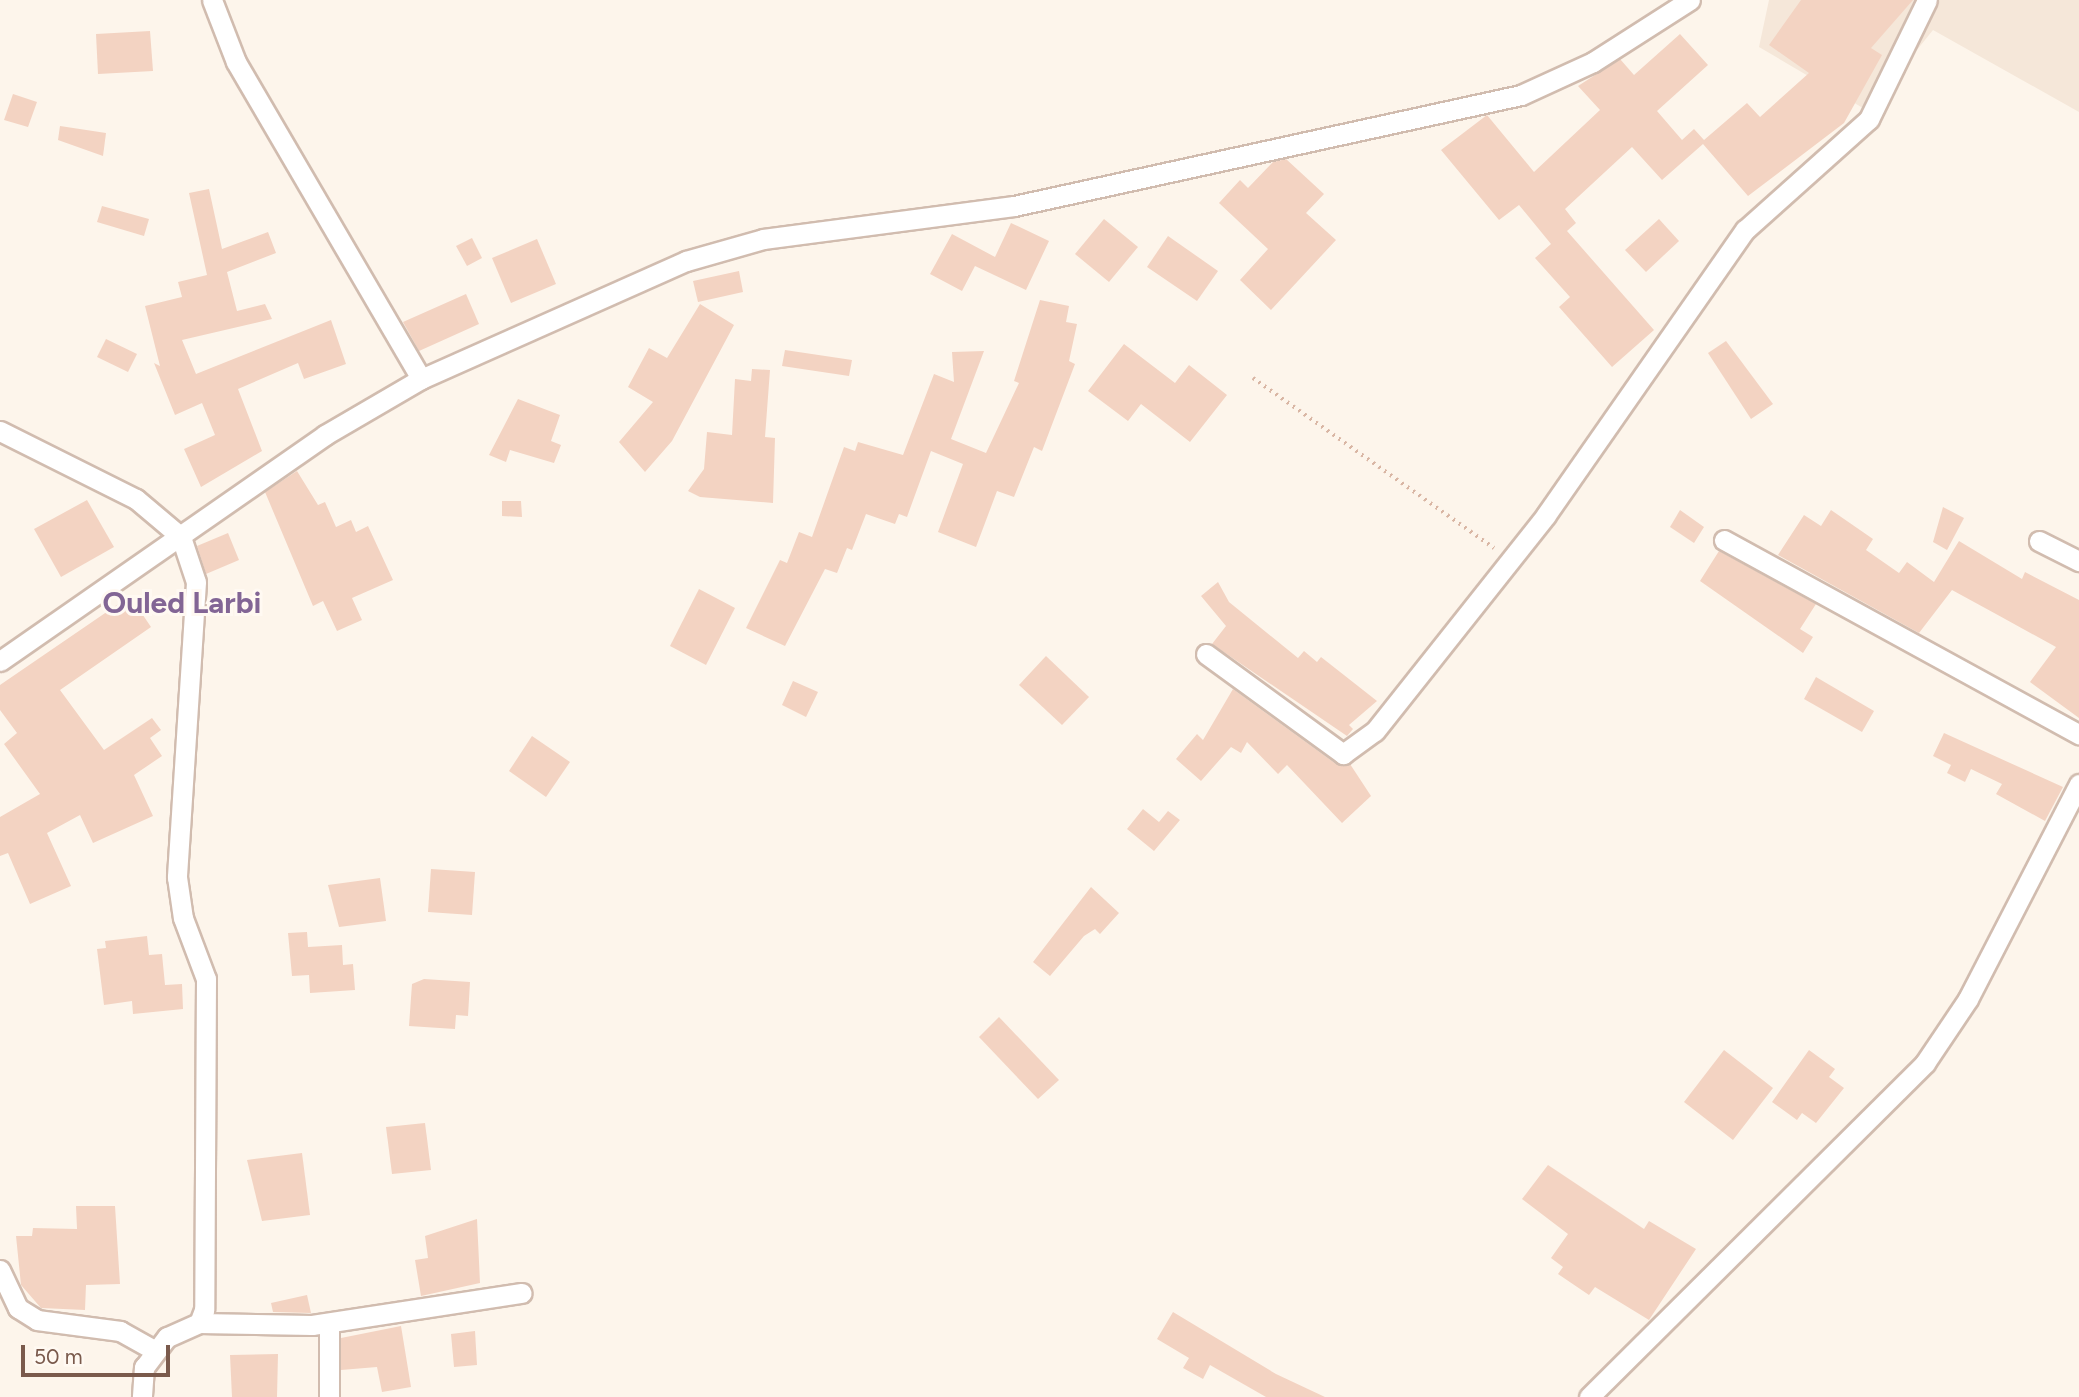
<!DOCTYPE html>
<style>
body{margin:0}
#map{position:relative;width:2079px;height:1397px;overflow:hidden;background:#fdf5eb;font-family:Figtree,sans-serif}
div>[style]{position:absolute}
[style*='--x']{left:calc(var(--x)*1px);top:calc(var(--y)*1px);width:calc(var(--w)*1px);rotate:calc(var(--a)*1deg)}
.residential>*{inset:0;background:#f5e7d9}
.building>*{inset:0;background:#f3d3c2}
.path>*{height:3.5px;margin-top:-1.75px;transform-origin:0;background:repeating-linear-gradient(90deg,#d9b6a4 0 2px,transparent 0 7px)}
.roads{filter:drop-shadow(2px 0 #d1bcaf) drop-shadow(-2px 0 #d1bcaf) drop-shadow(0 2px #d1bcaf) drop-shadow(0 -2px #d1bcaf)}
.minor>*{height:19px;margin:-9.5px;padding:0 9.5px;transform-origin:9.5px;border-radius:9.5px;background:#fff}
span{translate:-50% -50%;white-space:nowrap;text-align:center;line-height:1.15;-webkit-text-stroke:6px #fff9f2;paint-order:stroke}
.quarter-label{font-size:30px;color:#826595;font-weight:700}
.scale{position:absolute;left:21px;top:1345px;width:149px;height:32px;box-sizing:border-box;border:4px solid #7a5a4c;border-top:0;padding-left:9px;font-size:21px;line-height:24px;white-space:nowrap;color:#7a5a4c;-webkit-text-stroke:5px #fff9f2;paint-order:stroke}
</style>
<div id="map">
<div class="residential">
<i style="clip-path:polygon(1769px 0,2079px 0,2079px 112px,1933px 30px,1868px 111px,1759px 47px)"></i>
</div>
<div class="building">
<i style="clip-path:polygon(1801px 0,1913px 0,1871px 48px,1882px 55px,1844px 123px,1748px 196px,1703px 144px,1662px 180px,1632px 147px,1565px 209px,1576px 223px,1567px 231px,1654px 330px,1612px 367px,1559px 307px,1570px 297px,1535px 258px,1551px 244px,1519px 205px,1499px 220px,1441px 150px,1487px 115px,1534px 172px,1600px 110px,1578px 86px,1620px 59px,1634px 75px,1680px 34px,1708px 65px,1657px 111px,1682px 140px,1694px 129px,1704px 140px,1747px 103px,1760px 117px,1809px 73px,1769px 45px)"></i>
<i style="clip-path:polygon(150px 31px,153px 71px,98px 74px,96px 34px)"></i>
<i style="clip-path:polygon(13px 94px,37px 102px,28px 127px,4px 120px)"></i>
<i style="clip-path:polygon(60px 126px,106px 133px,103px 156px,58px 140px)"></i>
<i style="clip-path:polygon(1286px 159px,1324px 194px,1306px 213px,1336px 240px,1271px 310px,1240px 280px,1268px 249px,1219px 203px,1240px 180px,1248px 188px,1273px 162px)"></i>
<i style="clip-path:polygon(209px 189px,222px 249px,268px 232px,276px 253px,227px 272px,237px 311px,265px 304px,272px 319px,182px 340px,196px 374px,331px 320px,346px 364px,304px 379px,298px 363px,238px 389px,262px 451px,201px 487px,184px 449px,215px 435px,202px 403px,175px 415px,154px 363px,160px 366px,145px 306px,182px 297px,178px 282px,207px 275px,189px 193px)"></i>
<i style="clip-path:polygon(102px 206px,149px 219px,144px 236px,97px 222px)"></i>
<i style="clip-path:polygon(1104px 219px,1138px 247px,1109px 282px,1075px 254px)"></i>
<i style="clip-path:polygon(1659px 219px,1679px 241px,1646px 272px,1625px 250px)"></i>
<i style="clip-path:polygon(1011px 223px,1049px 241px,1026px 290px,975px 266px,962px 291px,930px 274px,952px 234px,995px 257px)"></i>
<i style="clip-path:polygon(1168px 236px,1218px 271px,1197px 301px,1147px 267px)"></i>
<i style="clip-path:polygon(472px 238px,482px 258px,467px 266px,456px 246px)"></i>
<i style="clip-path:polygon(537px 239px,556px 284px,511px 303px,492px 258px)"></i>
<i style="clip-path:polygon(739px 271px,743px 292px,698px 302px,693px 281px)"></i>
<i style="clip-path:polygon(466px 294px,479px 324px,419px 351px,403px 322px)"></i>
<i style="clip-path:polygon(1040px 300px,1069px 306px,1066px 322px,1077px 324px,1069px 361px,1075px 364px,1042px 451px,1034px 447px,1014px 497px,997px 491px,976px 547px,938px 532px,963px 464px,931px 451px,907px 517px,899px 514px,895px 524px,866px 514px,852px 550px,847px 548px,837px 573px,825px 569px,785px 646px,746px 628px,780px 560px,787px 563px,799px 532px,812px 537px,844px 447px,855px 451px,858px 442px,903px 455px,934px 374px,954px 382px,952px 352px,984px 351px,951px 439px,986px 453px,1019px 383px,1014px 381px)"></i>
<i style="clip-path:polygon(700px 304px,734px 325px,672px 441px,645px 472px,619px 442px,653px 402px,628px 387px,649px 348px,667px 358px)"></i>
<i style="clip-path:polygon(106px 339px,137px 354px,128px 372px,97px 357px)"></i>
<i style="clip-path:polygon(1726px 341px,1773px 404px,1751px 419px,1708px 353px)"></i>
<i style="clip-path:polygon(1124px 344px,1175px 383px,1189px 365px,1227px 395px,1190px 442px,1141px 404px,1128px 421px,1088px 391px)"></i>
<i style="clip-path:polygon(785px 350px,852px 360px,849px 376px,782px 366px)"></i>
<i style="clip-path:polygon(752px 369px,770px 370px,765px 437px,775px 438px,773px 503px,700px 497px,688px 491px,704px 469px,707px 432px,732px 435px,735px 379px,751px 381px)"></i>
<i style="clip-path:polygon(518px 399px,560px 415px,551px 441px,561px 445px,554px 463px,510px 450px,506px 462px,489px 455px)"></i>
<i style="clip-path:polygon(297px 471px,318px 505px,325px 502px,336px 527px,351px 520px,356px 532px,368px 526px,393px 580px,352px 598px,362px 620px,337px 631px,323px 601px,313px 606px,265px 492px)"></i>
<i style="clip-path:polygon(87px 500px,114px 547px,61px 577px,34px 529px)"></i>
<i style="clip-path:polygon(502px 501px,521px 501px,522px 517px,502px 516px)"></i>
<i style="clip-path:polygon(1943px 507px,1964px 518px,1947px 550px,1933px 542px)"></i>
<i style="clip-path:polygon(1680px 510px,1704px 527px,1694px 543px,1670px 527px)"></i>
<i style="clip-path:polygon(1831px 510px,1873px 539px,1866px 550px,1899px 573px,1907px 562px,1934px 582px,1959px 541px,2022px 579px,2025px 572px,2079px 600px,2079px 718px,2030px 682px,2056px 647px,1996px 614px,1952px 590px,1919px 633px,1778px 555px,1804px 515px,1821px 526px)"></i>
<i style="clip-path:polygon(228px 533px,239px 560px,206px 574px,197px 546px)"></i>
<i style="clip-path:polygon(1719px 551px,1816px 604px,1800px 629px,1813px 637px,1803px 653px,1700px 581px)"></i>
<i style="clip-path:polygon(1218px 582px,1229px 602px,1298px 658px,1304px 651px,1317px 662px,1321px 657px,1377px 701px,1349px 725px,1353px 729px,1347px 736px,1212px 644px,1226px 626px,1201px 596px)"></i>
<i style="clip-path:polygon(699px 589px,735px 608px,706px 665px,670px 646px)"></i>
<i style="clip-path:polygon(130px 596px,151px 627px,60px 690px,104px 750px,152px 718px,161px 730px,150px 738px,162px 756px,134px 775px,153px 816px,93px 843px,80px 815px,47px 833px,71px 886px,30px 904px,8px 853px,0 856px,0 817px,40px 794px,4px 744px,17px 733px,0 710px,0 685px)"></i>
<i style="clip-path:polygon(1046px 656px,1089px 697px,1062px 725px,1019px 685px)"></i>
<i style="clip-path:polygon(1816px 677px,1874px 711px,1862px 732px,1804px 699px)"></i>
<i style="clip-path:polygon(793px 681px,818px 692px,806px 717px,782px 705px)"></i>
<i style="clip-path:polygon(1233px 689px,1336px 764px,1350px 764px,1371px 796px,1342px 823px,1287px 765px,1278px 774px,1247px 742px,1241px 753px,1231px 747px,1201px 781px,1176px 759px,1197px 734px,1203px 740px)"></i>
<i style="clip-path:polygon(1944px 733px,2063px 787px,2045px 821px,1996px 794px,2002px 784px,1971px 769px,1965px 782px,1947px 773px,1951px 765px,1933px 756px)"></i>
<i style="clip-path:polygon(532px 736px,570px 762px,546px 797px,509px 771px)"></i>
<i style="clip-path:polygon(1143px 809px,1159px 822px,1168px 811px,1180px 820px,1154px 851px,1127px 829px)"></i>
<i style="clip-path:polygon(431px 869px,475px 872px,472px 915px,428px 912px)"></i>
<i style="clip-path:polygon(380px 878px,386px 921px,339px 927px,328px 885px)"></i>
<i style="clip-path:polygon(1091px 887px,1119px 913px,1100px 934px,1095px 929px,1084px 936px,1050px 976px,1033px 962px)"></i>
<i style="clip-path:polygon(307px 932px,308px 947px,342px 945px,343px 965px,353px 964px,355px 990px,310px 993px,309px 975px,292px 976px,288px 933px)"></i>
<i style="clip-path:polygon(147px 936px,149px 955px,162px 954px,165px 985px,182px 984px,183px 1009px,133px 1014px,132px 1001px,104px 1005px,97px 949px,106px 948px,105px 941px)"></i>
<i style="clip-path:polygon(424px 979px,470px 982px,468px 1016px,456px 1015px,455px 1029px,409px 1026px,412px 984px)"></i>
<i style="clip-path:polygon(999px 1017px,1059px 1080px,1038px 1099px,979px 1037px)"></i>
<i style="clip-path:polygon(1724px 1050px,1773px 1088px,1733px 1140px,1684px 1102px)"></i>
<i style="clip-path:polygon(1809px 1050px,1835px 1069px,1829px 1077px,1844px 1088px,1816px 1123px,1802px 1113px,1797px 1120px,1772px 1102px)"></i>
<i style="clip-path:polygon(425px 1123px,431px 1170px,392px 1174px,386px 1127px)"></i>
<i style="clip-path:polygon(302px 1153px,310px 1215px,262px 1221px,247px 1160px)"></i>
<i style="clip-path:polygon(1548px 1165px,1644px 1229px,1649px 1221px,1696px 1249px,1649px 1320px,1595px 1287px,1589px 1295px,1558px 1274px,1563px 1267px,1551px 1258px,1568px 1234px,1522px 1199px)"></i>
<i style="clip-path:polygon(76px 1206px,115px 1206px,120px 1284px,86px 1285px,85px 1310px,41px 1308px,21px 1285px,16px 1236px,32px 1236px,33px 1228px,77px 1229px)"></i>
<i style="clip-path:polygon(477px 1219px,480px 1283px,421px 1296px,415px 1260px,428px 1258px,425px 1236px)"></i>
<i style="clip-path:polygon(307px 1295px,311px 1313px,273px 1312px,271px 1303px)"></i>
<i style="clip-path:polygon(1173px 1312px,1276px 1374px,1325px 1397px,1266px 1397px,1210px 1365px,1203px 1379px,1183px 1368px,1189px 1358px,1157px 1339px)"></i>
<i style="clip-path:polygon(401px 1326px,411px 1387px,382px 1392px,377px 1367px,341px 1370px,341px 1338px)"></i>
<i style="clip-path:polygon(475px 1331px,477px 1365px,454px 1367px,451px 1334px)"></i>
<i style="clip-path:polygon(278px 1354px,277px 1397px,232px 1397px,230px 1355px)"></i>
</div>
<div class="path">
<i style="--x:1253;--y:378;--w:295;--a:35.2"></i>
</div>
<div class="roads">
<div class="minor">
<i style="--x:212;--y:0;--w:66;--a:68.8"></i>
<i style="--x:236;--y:62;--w:367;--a:59.7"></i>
<i style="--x:0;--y:431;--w:152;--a:26.6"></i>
<i style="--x:136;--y:499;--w:59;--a:40.2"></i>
<i style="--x:181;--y:537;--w:47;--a:71.6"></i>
<i style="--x:196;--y:582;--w:296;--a:93.7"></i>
<i style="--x:177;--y:877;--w:41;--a:81.7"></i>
<i style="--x:183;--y:918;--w:65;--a:69.3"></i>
<i style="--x:206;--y:979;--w:331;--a:90.3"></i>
<i style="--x:204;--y:1310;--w:14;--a:111"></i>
<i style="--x:199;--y:1323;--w:35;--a:156"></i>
<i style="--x:167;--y:1337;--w:38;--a:127"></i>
<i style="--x:144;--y:1367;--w:30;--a:94"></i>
<i style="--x:1724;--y:540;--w:405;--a:28.7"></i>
<i style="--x:2039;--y:541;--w:45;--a:26.6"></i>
<i style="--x:1206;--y:654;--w:170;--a:36.1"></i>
<i style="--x:1343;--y:754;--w:39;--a:-36"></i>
<i style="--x:1375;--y:731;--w:275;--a:-51.6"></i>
<i style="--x:1546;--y:515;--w:348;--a:-55.1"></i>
<i style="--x:1745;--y:230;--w:166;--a:-41.8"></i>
<i style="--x:1869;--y:119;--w:132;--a:-64"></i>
<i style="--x:0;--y:661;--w:396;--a:-34.8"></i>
<i style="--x:325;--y:435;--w:111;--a:-30.3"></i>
<i style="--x:421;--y:379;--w:290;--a:-24"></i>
<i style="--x:686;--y:261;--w:80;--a:-15.9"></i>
<i style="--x:763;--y:239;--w:253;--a:-7.5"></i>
<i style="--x:1014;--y:206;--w:519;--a:-12.35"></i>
<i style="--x:1521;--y:95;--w:79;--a:-24.6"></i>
<i style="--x:1593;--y:62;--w:115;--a:-32.6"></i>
<i style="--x:0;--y:1270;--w:42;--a:64.7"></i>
<i style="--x:18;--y:1308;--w:22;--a:32"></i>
<i style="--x:37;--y:1320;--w:84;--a:7.5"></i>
<i style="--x:120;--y:1331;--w:41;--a:29.1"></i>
<i style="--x:199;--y:1323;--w:113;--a:1"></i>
<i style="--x:312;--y:1325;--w:212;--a:-8.7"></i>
<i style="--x:329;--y:1323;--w:74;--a:90"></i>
<i style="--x:1589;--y:1397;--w:474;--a:-44.8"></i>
<i style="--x:1925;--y:1063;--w:77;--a:-56.1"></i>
<i style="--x:1968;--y:999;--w:242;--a:-62.7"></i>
</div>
</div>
<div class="quarter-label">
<span style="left:182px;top:603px">Ouled Larbi</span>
</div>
<div class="scale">50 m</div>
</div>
